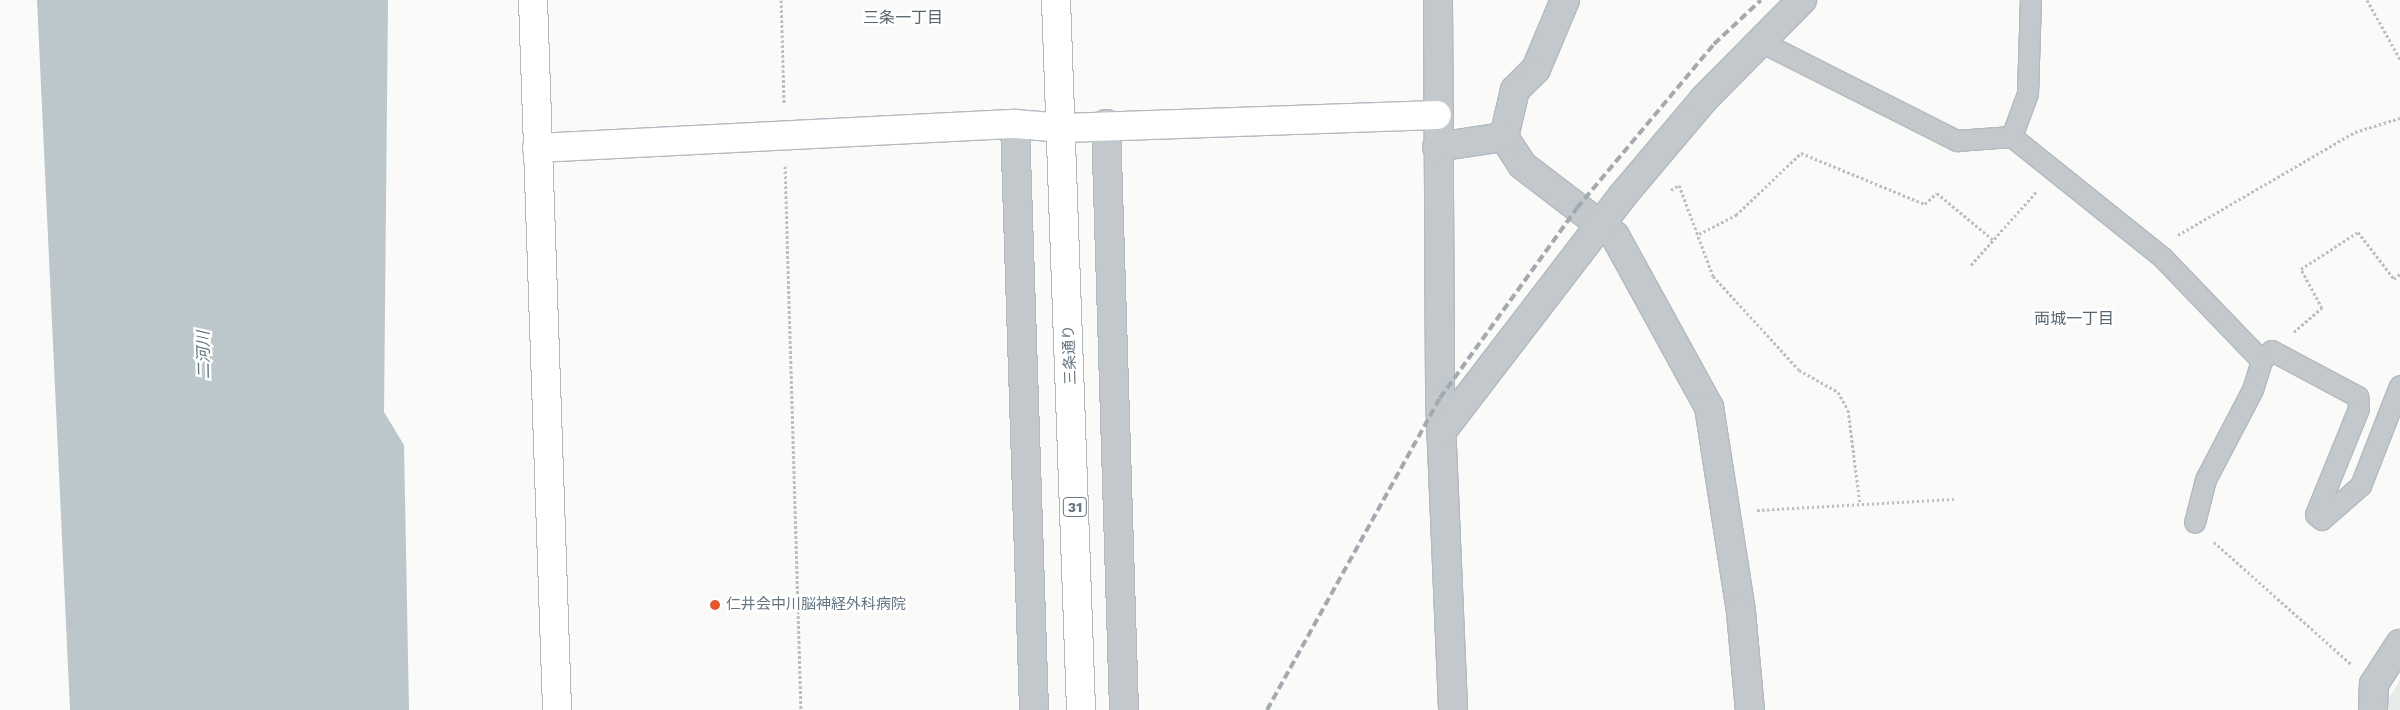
<!DOCTYPE html>
<meta charset="utf-8">
<style>
body{margin:0}
#map{position:relative;width:2400px;height:710px;overflow:hidden;background:#fafaf8;font-family:"Work Sans","Noto Sans JP",sans-serif}
div>[style]{position:absolute}
[style*='--x']{left:calc(var(--x)*1px);top:calc(var(--y)*1px);width:calc(var(--w)*1px);rotate:calc(var(--a)*1deg)}
.built>*{inset:0;background:#e8e9e9}
.water>*{inset:0;background:#bbc7cb}
.path>*{height:3px;margin-top:-1.5px;transform-origin:0;background:repeating-linear-gradient(90deg,#bbbfc2 0 2.5px,transparent 0 5px)}
.roads{filter:drop-shadow(1px 0 #b3babf) drop-shadow(-1px 0 #b3babf) drop-shadow(0 1px #b3babf) drop-shadow(0 -1px #b3babf)}
.lane>*{height:20px;margin:-10px;padding:0 10px;transform-origin:10px;border-radius:10px;background:#c3c8cc}
.street>*{height:28px;margin:-14px;padding:0 14px;transform-origin:14px;border-radius:14px;background:#c3c8cc}
.secondary>*{height:28px;margin:-14px;padding:0 14px;transform-origin:14px;border-radius:14px;background:#fff}
.highway>*{height:28px;margin:-14px;padding:0 14px;transform-origin:14px;border-radius:14px;background:#fff}
.rail>*{height:4px;margin-top:-2px;transform-origin:0;background:repeating-linear-gradient(90deg,#a2aab0 0 8px,transparent 0 12px)}
.dots>*{width:14px;height:14px;translate:-50% -50%;box-sizing:border-box;border:2px solid #fff;border-radius:50%}
span{translate:-50% -50%;white-space:nowrap;text-align:center;line-height:1.15;-webkit-text-stroke:5px #fff;paint-order:stroke}
.shield-label span{padding:1px 4px;background:#fff;border:1px solid;border-radius:4px;-webkit-text-stroke-width:0}
.shield-label{font-size:14px;color:#657683;font-weight:700}
.street-label{font-size:15px;color:#657683}
.poi-label{font-size:15px;color:#657683}
.left{translate:0 -50%;text-align:left}
.neighbourhood-label{font-size:16px;color:#57646e}
.water-label{font-size:16px;color:#60757c;font-style:italic}
</style>
<div id="map">
<div class="built">
<i style="clip-path:polygon(2400px 680px,2400px 710px,2389px 710px,2389px 698px)"></i>
</div>
<div class="water">
<i style="clip-path:polygon(37px 0,388px 0,384px 412px,404px 445px,409px 710px,70px 710px)"></i>
</div>
<div class="path">
<i style="--x:781;--y:0;--w:104;--a:88.3"></i>
<i style="--x:2367;--y:0;--w:68;--a:60.8"></i>
<i style="--x:785;--y:166;--w:544;--a:88.32"></i>
<i style="--x:1671;--y:190;--w:9;--a:-32"></i>
<i style="--x:1679;--y:185;--w:97;--a:69.5"></i>
<i style="--x:1713;--y:276;--w:127;--a:47.5"></i>
<i style="--x:1799;--y:370;--w:45;--a:29.4"></i>
<i style="--x:1838;--y:392;--w:21;--a:61"></i>
<i style="--x:1848;--y:410;--w:95;--a:82.7"></i>
<i style="--x:1699;--y:234;--w:42;--a:-27.2"></i>
<i style="--x:1736;--y:215;--w:90;--a:-43.6"></i>
<i style="--x:1801;--y:153;--w:134;--a:22.4"></i>
<i style="--x:1925;--y:204;--w:16;--a:-43"></i>
<i style="--x:1937;--y:193;--w:73;--a:40"></i>
<i style="--x:2178;--y:235;--w:205;--a:-30.2"></i>
<i style="--x:2355;--y:132;--w:47;--a:-17.3"></i>
<i style="--x:1971;--y:265;--w:98;--a:-48.3"></i>
<i style="--x:2294;--y:332;--w:37;--a:-41"></i>
<i style="--x:2322;--y:308;--w:44;--a:-118.3"></i>
<i style="--x:2301;--y:269;--w:68;--a:-33"></i>
<i style="--x:2358;--y:232;--w:59;--a:52.5"></i>
<i style="--x:2394;--y:279;--w:8;--a:-40"></i>
<i style="--x:1757;--y:510;--w:197;--a:-3.2"></i>
<i style="--x:2214;--y:542;--w:183;--a:41.7"></i>
</div>
<div class="roads">
<div class="lane">
<i style="--x:1761;--y:42;--w:220;--a:26.8"></i>
<i style="--x:1957;--y:141;--w:55;--a:-4.2"></i>
<i style="--x:2012;--y:137;--w:192;--a:38.7"></i>
<i style="--x:2162;--y:257;--w:144;--a:46.1"></i>
<i style="--x:2262;--y:361;--w:30;--a:107"></i>
<i style="--x:2253;--y:390;--w:102;--a:117.6"></i>
<i style="--x:2206;--y:480;--w:44;--a:104.3"></i>
<i style="--x:2012;--y:137;--w:46;--a:-69.6"></i>
<i style="--x:2028;--y:94;--w:94;--a:-88.2"></i>
<i style="--x:2262;--y:361;--w:14;--a:-45"></i>
<i style="--x:2272;--y:351;--w:98;--a:28.1"></i>
<i style="--x:2358;--y:397;--w:12;--a:85"></i>
<i style="--x:2359;--y:409;--w:114;--a:112.1"></i>
<i style="--x:2316;--y:515;--w:8;--a:40"></i>
<i style="--x:2322;--y:520;--w:52;--a:-41.1"></i>
<i style="--x:2361;--y:486;--w:107;--a:-68.7"></i>
</div>
<div class="street">
<i style="--x:1438;--y:0;--w:398;--a:89.7"></i>
<i style="--x:1440;--y:398;--w:312;--a:87.6"></i>
<i style="--x:1565;--y:0;--w:75;--a:112.8"></i>
<i style="--x:1536;--y:69;--w:30;--a:135"></i>
<i style="--x:1515;--y:90;--w:48;--a:103.2"></i>
<i style="--x:1504;--y:137;--w:33;--a:57"></i>
<i style="--x:1522;--y:165;--w:117;--a:37.4"></i>
<i style="--x:1615;--y:236;--w:195;--a:61.2"></i>
<i style="--x:1709;--y:407;--w:207;--a:81.1"></i>
<i style="--x:1741;--y:612;--w:98;--a:84.8"></i>
<i style="--x:1015;--y:124;--w:586;--a:88.14"></i>
<i style="--x:1106;--y:124;--w:586;--a:88.24"></i>
<i style="--x:1437;--y:147;--w:68;--a:-8.5"></i>
<i style="--x:1442;--y:431;--w:297;--a:-52.5"></i>
<i style="--x:1623;--y:195;--w:126;--a:-49.8"></i>
<i style="--x:1704;--y:99;--w:139;--a:-45.3"></i>
<i style="--x:2373;--y:710;--w:26;--a:-88"></i>
<i style="--x:2374;--y:684;--w:48;--a:-57"></i>
</div>
<div class="secondary">
<i style="--x:533;--y:0;--w:710;--a:88.06"></i>
<i style="--x:537;--y:148;--w:479;--a:-2.9"></i>
<i style="--x:1015;--y:124;--w:49;--a:4.7"></i>
<i style="--x:1064;--y:128;--w:373;--a:-2"></i>
</div>
<div class="highway">
<i style="--x:1056;--y:0;--w:710;--a:87.98"></i>
</div>
</div>
<div class="rail">
<i style="--x:1267;--y:710;--w:357;--a:-61"></i>
<i style="--x:1440;--y:398;--w:234;--a:-54.2"></i>
<i style="--x:1577;--y:208;--w:214;--a:-50.1"></i>
<i style="--x:1714;--y:44;--w:64;--a:-43.1"></i>
</div>
<div class="dots">
<i style="left:715px;top:605px;background:#e4572e"></i>
</div>
<div class="shield-label">
<span style="left:1075px;top:507px">31</span>
</div>
<div class="street-label">
<span style="left:1070px;top:355px;rotate:-92deg">三条通り</span>
</div>
<div class="poi-label">
<span class="left" style="left:726px;top:605px">仁井会中川脳神経外科病院</span>
</div>
<div class="neighbourhood-label">
<span style="left:903px;top:18px">三条一丁目</span>
<span style="left:2074px;top:319px">両城一丁目</span>
</div>
<div class="water-label">
<span style="left:204px;top:355px;rotate:-91deg">二河川</span>
</div>
</div>
